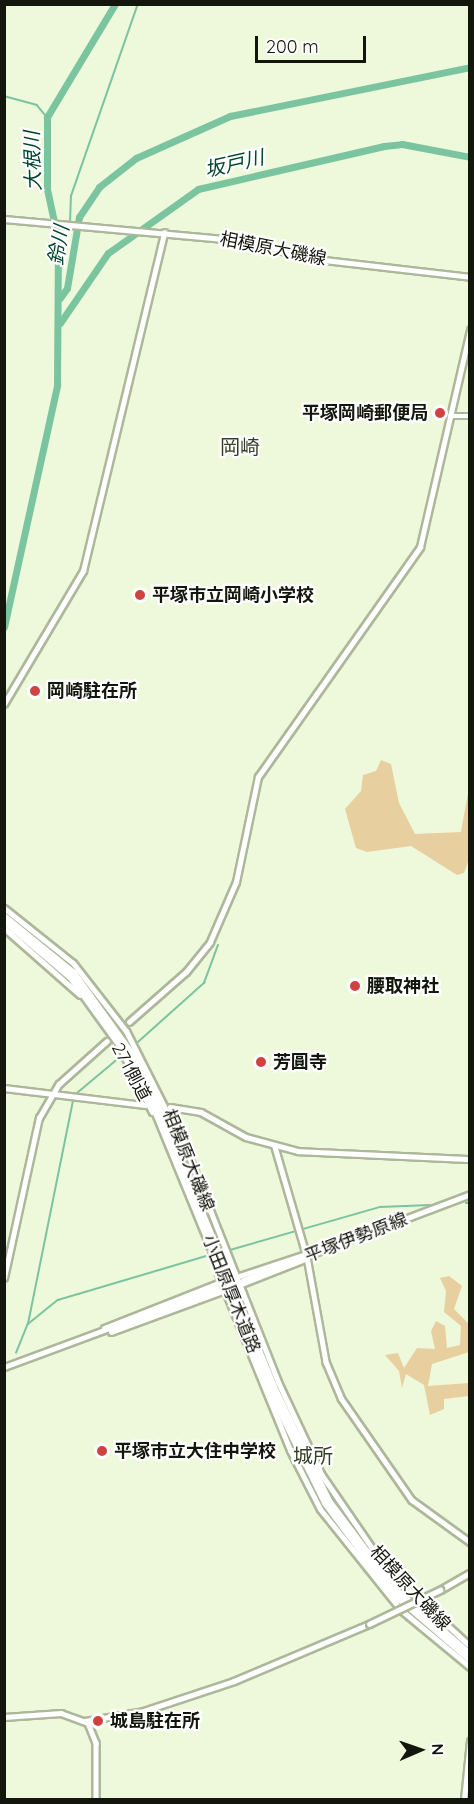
<!DOCTYPE html>
<meta charset="utf-8">
<style>
body{margin:0}
#map{position:relative;width:474px;height:1804px;overflow:hidden;background:#eef8da;font-family:Quicksand,"Noto Sans JP",sans-serif}
div>[style]{position:absolute}
[style*='--x']{left:calc(var(--x)*1px);top:calc(var(--y)*1px);width:calc(var(--w)*1px);rotate:calc(var(--a)*1deg)}
.green>*{inset:0;background:#e8cf9f}
.stream>*{height:1.5px;margin:-0.75px;padding:0 0.75px;transform-origin:0.75px;border-radius:0.75px;background:#7ac5a0}
.river>*{height:7px;margin:-3.5px;padding:0 3.5px;transform-origin:3.5px;border-radius:3.5px;background:#7ac5a0}
.tertiary-tunnel>*{height:4.5px;margin-top:-2.25px;transform-origin:0;background:repeating-linear-gradient(90deg,#cdd6bb 0 4.5px,transparent 0 6.5px)}
.roads{filter:drop-shadow(2px 0 #adb79a) drop-shadow(-2px 0 #adb79a) drop-shadow(0 2px #adb79a) drop-shadow(0 -2px #adb79a)}
.tertiary>*{height:4.5px;margin:-2.25px;padding:0 2.25px;transform-origin:2.25px;border-radius:2.25px;background:#fff}
.secondary>*{height:4.5px;margin:-2.25px;padding:0 2.25px;transform-origin:2.25px;border-radius:2.25px;background:#fff}
.primary>*{height:5px;margin:-2.5px;padding:0 2.5px;transform-origin:2.5px;border-radius:2.5px;background:#fff}
.motorway>*{height:6px;margin:-3px;padding:0 3px;transform-origin:3px;border-radius:3px;background:#fff}
.bridges{filter:drop-shadow(2px 0 #adb79a) drop-shadow(-2px 0 #adb79a) drop-shadow(0 2px #adb79a) drop-shadow(0 -2px #adb79a)}
.tertiary-bridge>*{height:4.5px;margin:-2.25px;padding:0 2.25px;transform-origin:2.25px;border-radius:2.25px;background:#fff}
.dots>*{width:16px;height:16px;translate:-50% -50%;box-sizing:border-box;border:3px solid #fff;border-radius:50%}
span{translate:-50% -50%;white-space:nowrap;text-align:center;line-height:1.15;-webkit-text-stroke:4.5px #fff;paint-order:stroke}
.street-label{font-size:18px;color:#13160c}
.poi-label{font-size:18px;color:#13160c;font-weight:700}
.right{translate:-100% -50%;text-align:right}
.left{translate:0 -50%;text-align:left}
.water-label{font-size:20px;color:#03442d;font-style:italic}
.neighbourhood-label{font-size:20px;color:#363e26}
.frame{position:absolute;inset:0;border:6px solid #13160c;pointer-events:none}
.north{position:absolute;left:390px;top:1720px;width:60px;height:60px;-webkit-text-stroke:4px #fff;paint-order:stroke;rotate:88deg;font-size:16px;font-weight:700;line-height:24px;text-align:center;color:#13160c}
.north::after{content:'';display:block;margin:auto;width:21px;height:27px;background:#13160c;clip-path:polygon(50% 0,100% 100%,50% 72%,0 100%)}
.scale{position:absolute;left:255px;top:36px;width:111px;height:27px;box-sizing:border-box;border:3px solid #13160c;border-top:0;padding-left:8px;font-size:18px;line-height:21px;white-space:nowrap;color:#13160c;-webkit-text-stroke:4px #fff;paint-order:stroke}
</style>
<div id="map">
<div class="green">
<i style="clip-path:polygon(381px 760px,391px 764px,399px 803px,415px 834px,461px 832px,469px 787px,469px 859px,464px 873px,457px 875px,411px 846px,367px 852px,356px 848px,345px 809px,361px 791px,363px 775px,376px 771px)"></i>
<i style="clip-path:polygon(449px 1276px,462px 1286px,454px 1309px,468px 1323px,469px 1352px,432px 1364px,428px 1386px,469px 1383px,469px 1396px,444px 1399px,444px 1409px,430px 1415px,424px 1385px,406px 1374px,402px 1388px,399px 1371px,385px 1355px,398px 1353px,404px 1368px,417px 1348px,435px 1349px,431px 1331px,436px 1321px,445px 1326px,447px 1348px,460px 1345px,461px 1326px,444px 1312px,446px 1291px,440px 1278px)"></i>
</div>
<div class="stream">
<i style="--x:4;--y:96;--w:34;--a:15"></i>
<i style="--x:37;--y:105;--w:16;--a:50"></i>
<i style="--x:70;--y:223;--w:27;--a:-88"></i>
<i style="--x:71;--y:196;--w:203;--a:-70.8"></i>
<i style="--x:138;--y:1042;--w:89;--a:-41.8"></i>
<i style="--x:204;--y:983;--w:40;--a:-69.8"></i>
<i style="--x:77;--y:1093;--w:56;--a:-39.9"></i>
<i style="--x:466;--y:1203;--w:4;--a:0"></i>
<i style="--x:230;--y:1250;--w:156;--a:-16"></i>
<i style="--x:380;--y:1207;--w:50;--a:-2.3"></i>
<i style="--x:28;--y:1324;--w:38;--a:-39"></i>
<i style="--x:58;--y:1300;--w:155;--a:-16.5"></i>
<i style="--x:16;--y:1353;--w:31;--a:-68"></i>
<i style="--x:28;--y:1324;--w:227;--a:-78.6"></i>
</div>
<div class="river">
<i style="--x:60;--y:298;--w:12;--a:-55"></i>
<i style="--x:67;--y:288;--w:72;--a:-80.4"></i>
<i style="--x:79;--y:217;--w:36;--a:-56"></i>
<i style="--x:99;--y:187;--w:47;--a:-38.1"></i>
<i style="--x:136;--y:158;--w:103;--a:-24.1"></i>
<i style="--x:230;--y:116;--w:245;--a:-11.5"></i>
<i style="--x:60;--y:323;--w:85;--a:-55.6"></i>
<i style="--x:108;--y:253;--w:110;--a:-35.4"></i>
<i style="--x:198;--y:189;--w:191;--a:-13"></i>
<i style="--x:384;--y:146;--w:18;--a:-6"></i>
<i style="--x:402;--y:144;--w:69;--a:10.8"></i>
<i style="--x:4;--y:627;--w:248;--a:-77.6"></i>
<i style="--x:57;--y:385;--w:145;--a:-89.6"></i>
<i style="--x:58;--y:240;--w:52;--a:-102.2"></i>
<i style="--x:47;--y:189;--w:72;--a:-90"></i>
<i style="--x:47;--y:117;--w:132;--a:-59"></i>
</div>
<div class="tertiary-tunnel">
<i style="--x:107;--y:1041;--w:29;--a:-41"></i>
</div>
<div class="roads">
<div class="tertiary">
<i style="--x:450;--y:416;--w:20;--a:0"></i>
<i style="--x:4;--y:704;--w:155;--a:-59.3"></i>
<i style="--x:83;--y:571;--w:348;--a:-76.5"></i>
<i style="--x:129;--y:1022;--w:76;--a:-41.3"></i>
<i style="--x:186;--y:972;--w:38;--a:-51"></i>
<i style="--x:210;--y:942;--w:65;--a:-66.6"></i>
<i style="--x:236;--y:882;--w:107;--a:-78.2"></i>
<i style="--x:258;--y:777;--w:281;--a:-54.8"></i>
<i style="--x:420;--y:547;--w:223;--a:-77"></i>
<i style="--x:4;--y:1088;--w:142;--a:6.9"></i>
<i style="--x:170;--y:1107;--w:31;--a:9"></i>
<i style="--x:201;--y:1112;--w:51;--a:29.1"></i>
<i style="--x:246;--y:1137;--w:54;--a:15.1"></i>
<i style="--x:298;--y:1151;--w:172;--a:2.7"></i>
<i style="--x:275;--y:1147;--w:115;--a:73.8"></i>
<i style="--x:307;--y:1257;--w:107;--a:79.7"></i>
<i style="--x:326;--y:1362;--w:39;--a:67"></i>
<i style="--x:341;--y:1398;--w:124;--a:55.2"></i>
<i style="--x:412;--y:1500;--w:72;--a:35.9"></i>
<i style="--x:4;--y:1278;--w:164;--a:-77.7"></i>
<i style="--x:39;--y:1118;--w:39;--a:-60"></i>
<i style="--x:59;--y:1084;--w:64;--a:-41.9"></i>
<i style="--x:440;--y:1590;--w:34;--a:-30"></i>
<i style="--x:85;--y:1721;--w:60;--a:-9.6"></i>
<i style="--x:144;--y:1711;--w:95;--a:-18.4"></i>
<i style="--x:234;--y:1681;--w:147;--a:-22.9"></i>
<i style="--x:464;--y:1800;--w:59;--a:-84.2"></i>
</div>
<div class="secondary">
<i style="--x:4;--y:1717;--w:57;--a:-4"></i>
<i style="--x:61;--y:1713;--w:29;--a:20"></i>
<i style="--x:88;--y:1723;--w:22;--a:68"></i>
<i style="--x:96;--y:1743;--w:57;--a:90"></i>
</div>
<div class="primary">
<i style="--x:4;--y:219;--w:243;--a:5.2"></i>
<i style="--x:246;--y:241;--w:63;--a:15.6"></i>
<i style="--x:307;--y:258;--w:164;--a:6.6"></i>
<i style="--x:4;--y:908;--w:88;--a:38.6"></i>
<i style="--x:73;--y:963;--w:86;--a:52.1"></i>
<i style="--x:126;--y:1031;--w:136;--a:63.2"></i>
<i style="--x:187;--y:1152;--w:247;--a:68.4"></i>
<i style="--x:278;--y:1382;--w:102;--a:64.9"></i>
<i style="--x:321;--y:1474;--w:116;--a:55.5"></i>
<i style="--x:387;--y:1570;--w:113;--a:42.5"></i>
<i style="--x:4;--y:928;--w:101;--a:41.4"></i>
<i style="--x:123;--y:1054;--w:65;--a:63.4"></i>
<i style="--x:217;--y:1271;--w:193;--a:67.8"></i>
<i style="--x:290;--y:1450;--w:66;--a:63"></i>
<i style="--x:320;--y:1509;--w:129;--a:51.3"></i>
<i style="--x:401;--y:1610;--w:89;--a:39.6"></i>
<i style="--x:236;--y:1277;--w:112;--a:-18.3"></i>
<i style="--x:243;--y:1280;--w:243;--a:-20.7"></i>
<i style="--x:239;--y:1285;--w:71;--a:-21.5"></i>
<i style="--x:104;--y:1328;--w:126;--a:-21.5"></i>
<i style="--x:111;--y:1332;--w:121;--a:-20.2"></i>
<i style="--x:4;--y:1367;--w:227;--a:-20.3"></i>
</div>
<div class="motorway">
<i style="--x:4;--y:916;--w:90;--a:39.2"></i>
<i style="--x:74;--y:973;--w:118;--a:54.3"></i>
<i style="--x:143;--y:1069;--w:342;--a:67.6"></i>
<i style="--x:273;--y:1385;--w:129;--a:64.2"></i>
<i style="--x:329;--y:1501;--w:110;--a:53.1"></i>
<i style="--x:395;--y:1589;--w:99;--a:40.9"></i>
<i style="--x:4;--y:921;--w:88;--a:40.4"></i>
<i style="--x:71;--y:978;--w:116;--a:54.1"></i>
<i style="--x:139;--y:1072;--w:340;--a:67.7"></i>
<i style="--x:268;--y:1387;--w:129;--a:63.8"></i>
<i style="--x:325;--y:1503;--w:111;--a:53.4"></i>
<i style="--x:391;--y:1592;--w:104;--a:40.7"></i>
</div>
</div>
<div class="bridges">
<div class="tertiary-bridge">
<i style="--x:369;--y:1624;--w:79;--a:-25.6"></i>
</div>
</div>
<div class="dots">
<i style="left:440px;top:413px;background:#d04140"></i>
<i style="left:140px;top:595px;background:#d04140"></i>
<i style="left:35px;top:691px;background:#d04140"></i>
<i style="left:355px;top:986px;background:#d04140"></i>
<i style="left:261px;top:1062px;background:#d04140"></i>
<i style="left:102px;top:1451px;background:#d04140"></i>
<i style="left:98px;top:1721px;background:#d04140"></i>
</div>
<div class="street-label">
<span style="left:273px;top:249px;rotate:11deg">相模原大磯線</span>
<span style="left:131px;top:1072px;rotate:62deg">271側道</span>
<span style="left:188px;top:1160px;rotate:68deg">相模原大磯線</span>
<span style="left:356px;top:1238px;rotate:-21deg">平塚伊勢原線</span>
<span style="left:231px;top:1294px;rotate:68deg">小田原厚木道路</span>
<span style="left:410px;top:1588px;rotate:47deg">相模原大磯線</span>
</div>
<div class="poi-label">
<span class="right" style="left:428px;top:413px">平塚岡崎郵便局</span>
<span class="left" style="left:152px;top:595px">平塚市立岡崎小学校</span>
<span class="left" style="left:47px;top:691px">岡崎駐在所</span>
<span class="left" style="left:367px;top:986px">腰取神社</span>
<span class="left" style="left:273px;top:1062px">芳圓寺</span>
<span class="left" style="left:114px;top:1451px">平塚市立大住中学校</span>
<span class="left" style="left:110px;top:1721px">城島駐在所</span>
</div>
<div class="water-label">
<span style="left:32px;top:161px;rotate:-92deg">大根川</span>
<span style="left:234px;top:163px;rotate:-13deg">坂戸川</span>
<span style="left:58px;top:245px;rotate:-81deg">鈴川</span>
</div>
<div class="neighbourhood-label">
<span style="left:240px;top:446px">岡崎</span>
<span style="left:313px;top:1455px">城所</span>
</div>
<div class="frame"></div>
<div class="north">N</div>
<div class="scale">200 m</div>
</div>
